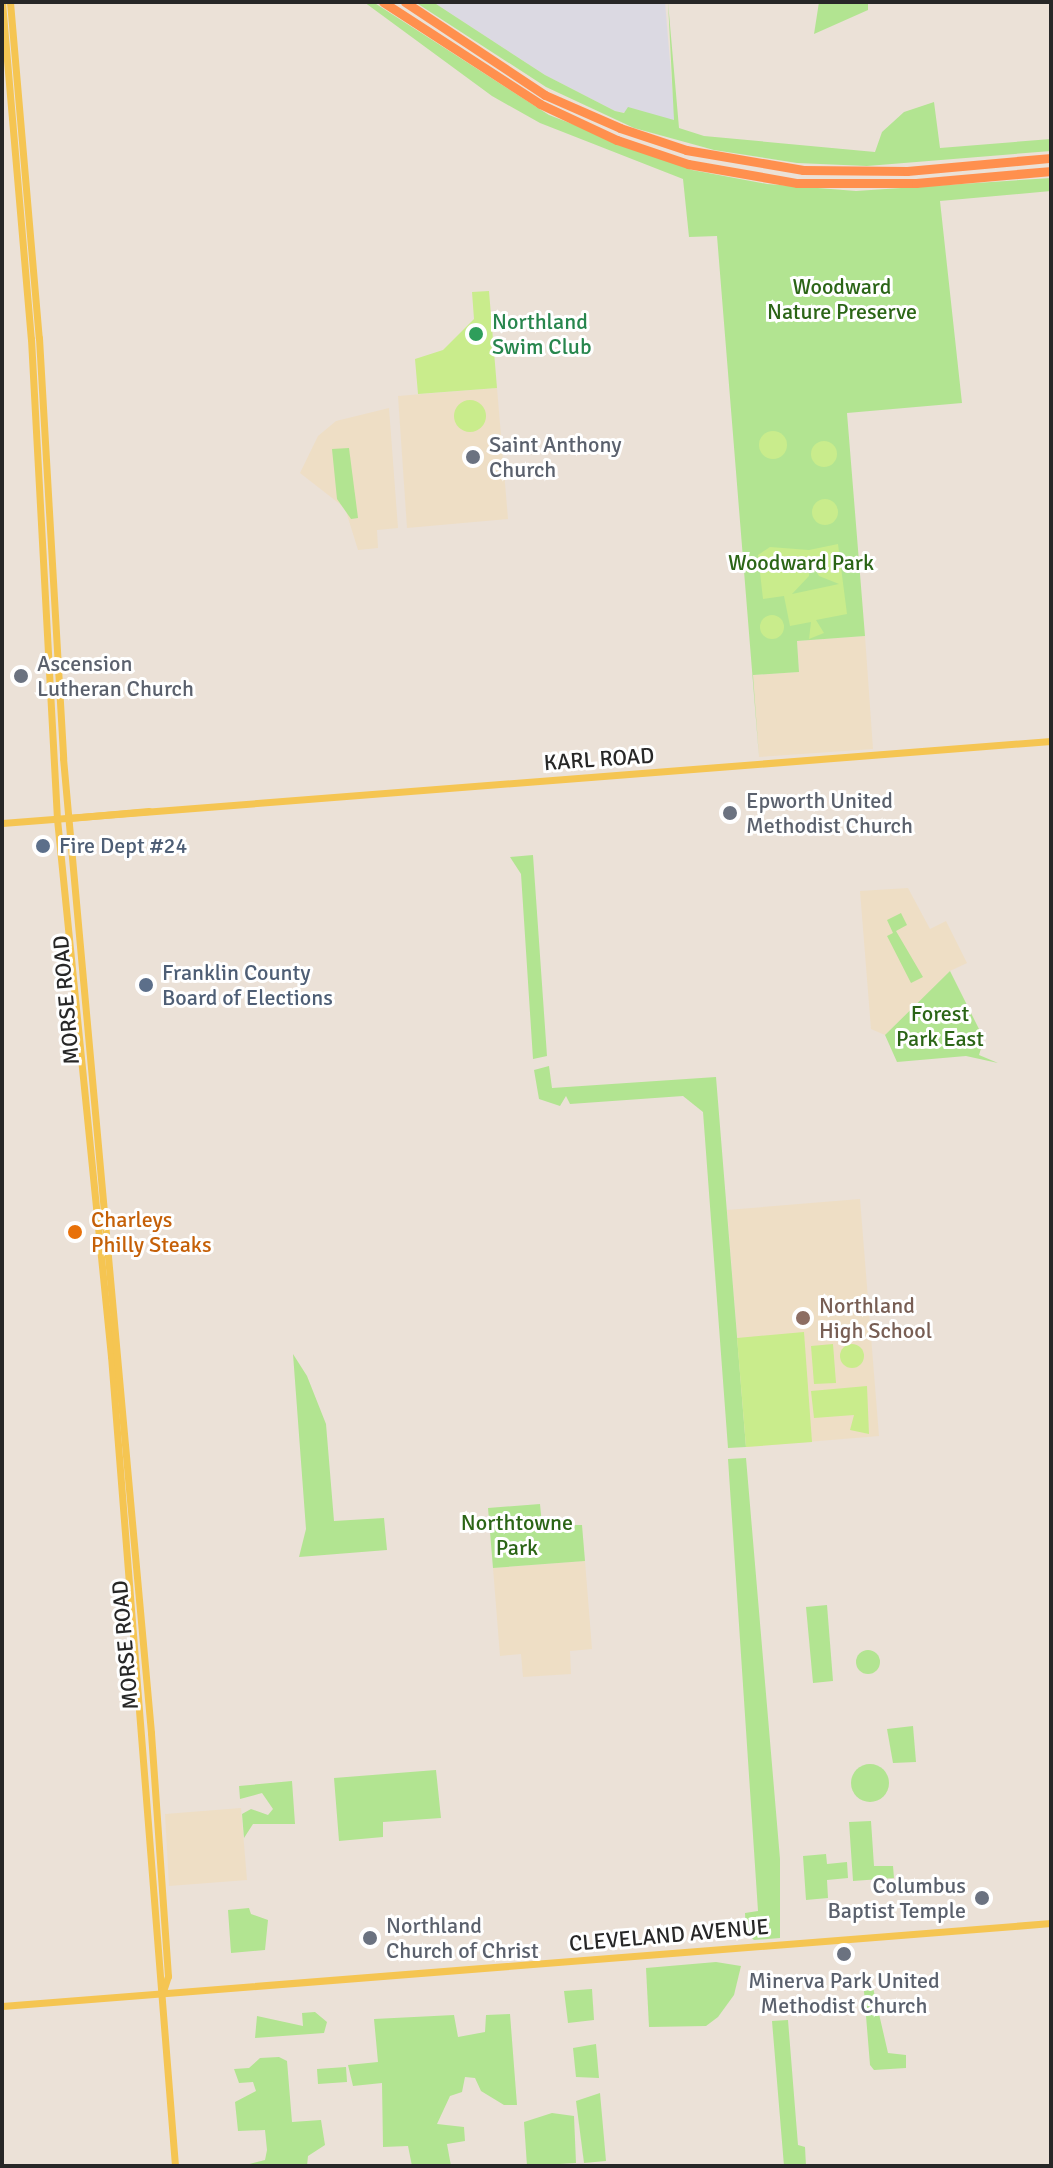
<!DOCTYPE html>
<style>
body{margin:0}
#map{position:relative;width:1053px;height:2168px;overflow:hidden;background:#ebe1d7;font-family:Signika,sans-serif}
div>[style]{position:absolute}
[style*='--x']{left:calc(var(--x)*1px);top:calc(var(--y)*1px);width:calc(var(--w)*1px);rotate:calc(var(--a)*1deg)}
.industrial>*{inset:0;background:#dbd9e2}
.education>*{inset:0;background:#eedec5}
.green>*{inset:0;background:#b2e491}
.round{border-radius:50%}
.pitch>*{inset:0;background:#c9ec8c}
.major>*{height:7px;margin:-3.5px;padding:0 3.5px;transform-origin:3.5px;border-radius:3.5px;background:#f5c552}
.highway>*{height:9px;margin:-4.5px;padding:0 4.5px;transform-origin:4.5px;border-radius:4.5px;background:#ff904e}
.dots>*{width:22px;height:22px;translate:-50% -50%;box-sizing:border-box;border:4px solid #fff;border-radius:50%}
span{translate:-50% -50%;white-space:nowrap;text-align:center;line-height:1.15;-webkit-text-stroke:6px #fff;paint-order:stroke}
.park-label{font-size:22px;color:#2b6516}
.leisure-label{font-size:22px;color:#27864d}
.left{translate:0 -50%;text-align:left}
.worship-label{font-size:22px;color:#5b616d}
.right{translate:-100% -50%;text-align:right}
.street-label{font-size:22px;color:#272727}
.service-label{font-size:22px;color:#4e5e75}
.food-label{font-size:22px;color:#c56008}
.education-label{font-size:22px;color:#785e54}
.frame{position:absolute;inset:0;border:4px solid #272727;pointer-events:none}
</style>
<div id="map">
<div class="industrial">
<i style="clip-path:polygon(433px 2px,665px 2px,675px 121px,615px 111px,545px 75px)"></i>
</div>
<div class="education">
<i style="clip-path:polygon(497px 388px,508px 519px,407px 528px,398px 396px)"></i>
<i style="clip-path:polygon(389px 408px,398px 528px,377px 530px,378px 548px,358px 550px,345px 508px,300px 473px,318px 436px,336px 421px)"></i>
<i style="clip-path:polygon(865px 636px,873px 749px,759px 757px,753px 675px,799px 672px,797px 641px)"></i>
<i style="clip-path:polygon(908px 888px,930px 929px,946px 921px,967px 963px,950px 971px,885px 1035px,871px 1029px,860px 891px)"></i>
<i style="clip-path:polygon(860px 1199px,879px 1436px,746px 1447px,727px 1210px)"></i>
<i style="clip-path:polygon(585px 1561px,592px 1649px,570px 1651px,571px 1674px,523px 1677px,521px 1654px,500px 1656px,493px 1568px)"></i>
<i style="clip-path:polygon(241px 1808px,247px 1880px,169px 1886px,165px 1814px)"></i>
</div>
<div class="green">
<i style="clip-path:polygon(364px 2px,373px 2px,549px 115px,692px 170px,767px 184px,856px 191px,1051px 178px,1051px 191px,940px 201px,962px 403px,847px 413px,865px 636px,797px 641px,799px 672px,753px 675px,759px 757px,717px 236px,689px 237px,683px 179px,540px 123px,492px 96px)"></i>
<i style="clip-path:polygon(415px 2px,433px 2px,545px 75px,615px 111px,624px 113px,628px 107px,674px 120px,668px 2px,679px 128px,704px 136px,875px 152px,882px 132px,904px 112px,934px 102px,940px 148px,1051px 139px,1051px 151px,867px 166px,797px 163px,714px 150px,634px 128px,546px 87px)"></i>
<i style="clip-path:polygon(819px 2px,868px 2px,868px 10px,814px 34px)"></i>
<i style="clip-path:polygon(349px 448px,358px 518px,351px 519px,337px 499px,332px 449px)"></i>
<i style="clip-path:polygon(533px 855px,547px 1056px,533px 1059px,521px 874px,510px 857px)"></i>
<i style="clip-path:polygon(901px 913px,907px 925px,896px 931px,923px 977px,911px 983px,887px 936px,893px 933px,887px 920px)"></i>
<i style="clip-path:polygon(950px 971px,984px 1039px,979px 1055px,998px 1063px,966px 1056px,897px 1062px,885px 1035px)"></i>
<i style="clip-path:polygon(549px 1066px,552px 1088px,716px 1077px,746px 1447px,728px 1448px,703px 1112px,683px 1096px,570px 1104px,566px 1096px,560px 1106px,539px 1099px,534px 1070px)"></i>
<i style="clip-path:polygon(293px 1354px,307px 1376px,326px 1424px,334px 1521px,384px 1518px,387px 1550px,299px 1557px,306px 1529px)"></i>
<i style="clip-path:polygon(746px 1458px,780px 1859px,780px 1938px,754px 1940px,746px 1933px,745px 1913px,758px 1911px,728px 1459px)"></i>
<i style="clip-path:polygon(540px 1504px,542px 1525px,582px 1525px,585px 1561px,493px 1568px,488px 1508px)"></i>
<i style="clip-path:polygon(827px 1605px,833px 1681px,813px 1683px,806px 1607px)"></i>
<i class="round" style="left:856px;top:1650px;width:24px;height:24px"></i>
<i style="clip-path:polygon(913px 1726px,916px 1762px,893px 1763px,887px 1729px)"></i>
<i class="round" style="left:851px;top:1764px;width:38px;height:38px"></i>
<i style="clip-path:polygon(436px 1770px,441px 1818px,383px 1822px,383px 1837px,339px 1841px,334px 1778px)"></i>
<i style="clip-path:polygon(292px 1781px,295px 1824px,253px 1824px,244px 1838px,242px 1814px,251px 1809px,268px 1815px,273px 1809px,262px 1793px,240px 1799px,239px 1786px)"></i>
<i style="clip-path:polygon(871px 1821px,874px 1866px,893px 1866px,894px 1878px,853px 1881px,849px 1822px)"></i>
<i style="clip-path:polygon(826px 1854px,827px 1864px,847px 1862px,848px 1878px,827px 1880px,828px 1898px,806px 1900px,803px 1856px)"></i>
<i style="clip-path:polygon(249px 1908px,251px 1914px,268px 1920px,265px 1950px,231px 1953px,228px 1910px)"></i>
<i style="clip-path:polygon(716px 1962px,741px 1966px,734px 1995px,718px 2017px,706px 2026px,649px 2027px,646px 1968px)"></i>
<i style="clip-path:polygon(863px 1979px,871px 1979px,888px 2053px,906px 2055px,906px 2068px,874px 2070px,870px 2065px)"></i>
<i style="clip-path:polygon(592px 1989px,594px 2020px,568px 2023px,564px 1991px)"></i>
<i style="clip-path:polygon(315px 2012px,327px 2022px,324px 2033px,255px 2038px,257px 2016px,303px 2026px,302px 2013px)"></i>
<i style="clip-path:polygon(510px 2014px,517px 2105px,504px 2105px,481px 2091px,475px 2078px,465px 2077px,462px 2092px,450px 2096px,437px 2124px,464px 2127px,465px 2141px,447px 2144px,451px 2166px,412px 2166px,408px 2146px,383px 2147px,382px 2083px,353px 2086px,348px 2065px,378px 2062px,374px 2019px,454px 2015px,458px 2037px,485px 2032px,486px 2015px)"></i>
<i style="clip-path:polygon(788px 2020px,798px 2145px,805px 2147px,806px 2166px,784px 2166px,772px 2021px)"></i>
<i style="clip-path:polygon(596px 2044px,599px 2078px,576px 2077px,573px 2048px)"></i>
<i style="clip-path:polygon(279px 2057px,287px 2061px,292px 2122px,321px 2120px,325px 2145px,308px 2156px,307px 2166px,242px 2166px,265px 2160px,267px 2150px,265px 2130px,238px 2131px,235px 2102px,256px 2091px,253px 2082px,239px 2083px,234px 2069px,249px 2068px,260px 2058px)"></i>
<i style="clip-path:polygon(346px 2067px,347px 2082px,318px 2084px,317px 2069px)"></i>
<i style="clip-path:polygon(600px 2093px,606px 2161px,584px 2163px,576px 2101px)"></i>
<i style="clip-path:polygon(552px 2113px,574px 2116px,576px 2163px,527px 2166px,524px 2122px)"></i>
</div>
<div class="pitch">
<i style="clip-path:polygon(489px 291px,497px 388px,418px 394px,415px 359px,443px 350px,474px 319px,472px 292px)"></i>
<i class="round" style="left:454px;top:400px;width:32px;height:32px"></i>
<i class="round" style="left:759px;top:431px;width:28px;height:28px"></i>
<i class="round" style="left:811px;top:441px;width:26px;height:26px"></i>
<i class="round" style="left:812px;top:499px;width:26px;height:26px"></i>
<i style="clip-path:polygon(evenodd,838px 544px,847px 614px,816px 620px,824px 633px,809px 639px,811px 622px,790px 626px,784px 596px,763px 599px,758px 555px,770px 547px,809px 550px,838px 544px,810px 561px,819px 576px,839px 584px,792px 594px,809px 576px,810px 561px)"></i>
<i class="round" style="left:760px;top:615px;width:24px;height:24px"></i>
<i style="clip-path:polygon(804px 1332px,812px 1442px,746px 1447px,737px 1338px)"></i>
<i class="round" style="left:840px;top:1344px;width:24px;height:24px"></i>
<i style="clip-path:polygon(833px 1344px,836px 1383px,814px 1384px,811px 1346px)"></i>
<i style="clip-path:polygon(867px 1386px,869px 1434px,850px 1430px,854px 1415px,814px 1418px,811px 1391px)"></i>
</div>
<div class="major">
<i style="--x:2;--y:2;--w:338;--a:85.1"></i>
<i style="--x:31;--y:339;--w:481;--a:86.9"></i>
<i style="--x:57;--y:819;--w:540;--a:84.26"></i>
<i style="--x:111;--y:1356;--w:813;--a:85.48"></i>
<i style="--x:10;--y:2;--w:337;--a:85.1"></i>
<i style="--x:39;--y:338;--w:421;--a:86.7"></i>
<i style="--x:63;--y:758;--w:979;--a:84.84"></i>
<i style="--x:151;--y:1733;--w:244;--a:86"></i>
<i style="--x:168;--y:1976;--w:16;--a:108"></i>
<i style="--x:70;--y:818;--w:79;--a:-5.1"></i>
<i style="--x:2;--y:823;--w:1052;--a:-4.47"></i>
<i style="--x:2;--y:2006;--w:1052;--a:-4.52"></i>
</div>
<div class="highway">
<i style="--x:383;--y:2;--w:187;--a:33"></i>
<i style="--x:540;--y:104;--w:85;--a:25.1"></i>
<i style="--x:617;--y:140;--w:75;--a:18.7"></i>
<i style="--x:688;--y:164;--w:111;--a:9.9"></i>
<i style="--x:797;--y:183;--w:119;--a:0"></i>
<i style="--x:916;--y:183;--w:136;--a:-5.1"></i>
<i style="--x:405;--y:2;--w:168;--a:33.6"></i>
<i style="--x:545;--y:95;--w:82;--a:23.7"></i>
<i style="--x:620;--y:128;--w:70;--a:18.4"></i>
<i style="--x:686;--y:150;--w:119;--a:9.7"></i>
<i style="--x:803;--y:170;--w:104;--a:0.6"></i>
<i style="--x:907;--y:171;--w:145;--a:-5.2"></i>
</div>
<div class="dots">
<i style="left:476px;top:334px;background:#2e9e5b"></i>
<i style="left:473px;top:457px;background:#6b7280"></i>
<i style="left:21px;top:676px;background:#6b7280"></i>
<i style="left:730px;top:813px;background:#6b7280"></i>
<i style="left:43px;top:846px;background:#5c6f8a"></i>
<i style="left:146px;top:985px;background:#5c6f8a"></i>
<i style="left:75px;top:1232px;background:#e8710a"></i>
<i style="left:803px;top:1318px;background:#8d6e63"></i>
<i style="left:982px;top:1898px;background:#6b7280"></i>
<i style="left:370px;top:1938px;background:#6b7280"></i>
<i style="left:844px;top:1954px;background:#6b7280"></i>
</div>
<div class="park-label">
<span style="left:842px;top:299px">Woodward<br>Nature Preserve</span>
<span style="left:801px;top:563px">Woodward Park</span>
<span style="left:940px;top:1026px">Forest<br>Park East</span>
<span style="left:517px;top:1535px">Northtowne<br>Park</span>
</div>
<div class="leisure-label">
<span class="left" style="left:492px;top:334px">Northland<br>Swim Club</span>
</div>
<div class="worship-label">
<span class="left" style="left:489px;top:457px">Saint Anthony<br>Church</span>
<span class="left" style="left:37px;top:676px">Ascension<br>Lutheran Church</span>
<span class="left" style="left:746px;top:813px">Epworth United<br>Methodist Church</span>
<span class="right" style="left:966px;top:1898px">Columbus<br>Baptist Temple</span>
<span class="left" style="left:386px;top:1938px">Northland<br>Church of Christ</span>
<span style="left:844px;top:1993px">Minerva Park United<br>Methodist Church</span>
</div>
<div class="street-label">
<span style="left:599px;top:759px;rotate:-4deg">KARL ROAD</span>
<span style="left:66px;top:1000px;rotate:-95deg">MORSE ROAD</span>
<span style="left:125px;top:1645px;rotate:-95deg">MORSE ROAD</span>
<span style="left:669px;top:1935px;rotate:-5deg">CLEVELAND AVENUE</span>
</div>
<div class="service-label">
<span class="left" style="left:59px;top:846px">Fire Dept #24</span>
<span class="left" style="left:162px;top:985px">Franklin County<br>Board of Elections</span>
</div>
<div class="food-label">
<span class="left" style="left:91px;top:1232px">Charleys<br>Philly Steaks</span>
</div>
<div class="education-label">
<span class="left" style="left:819px;top:1318px">Northland<br>High School</span>
</div>
<div class="frame"></div>
</div>
